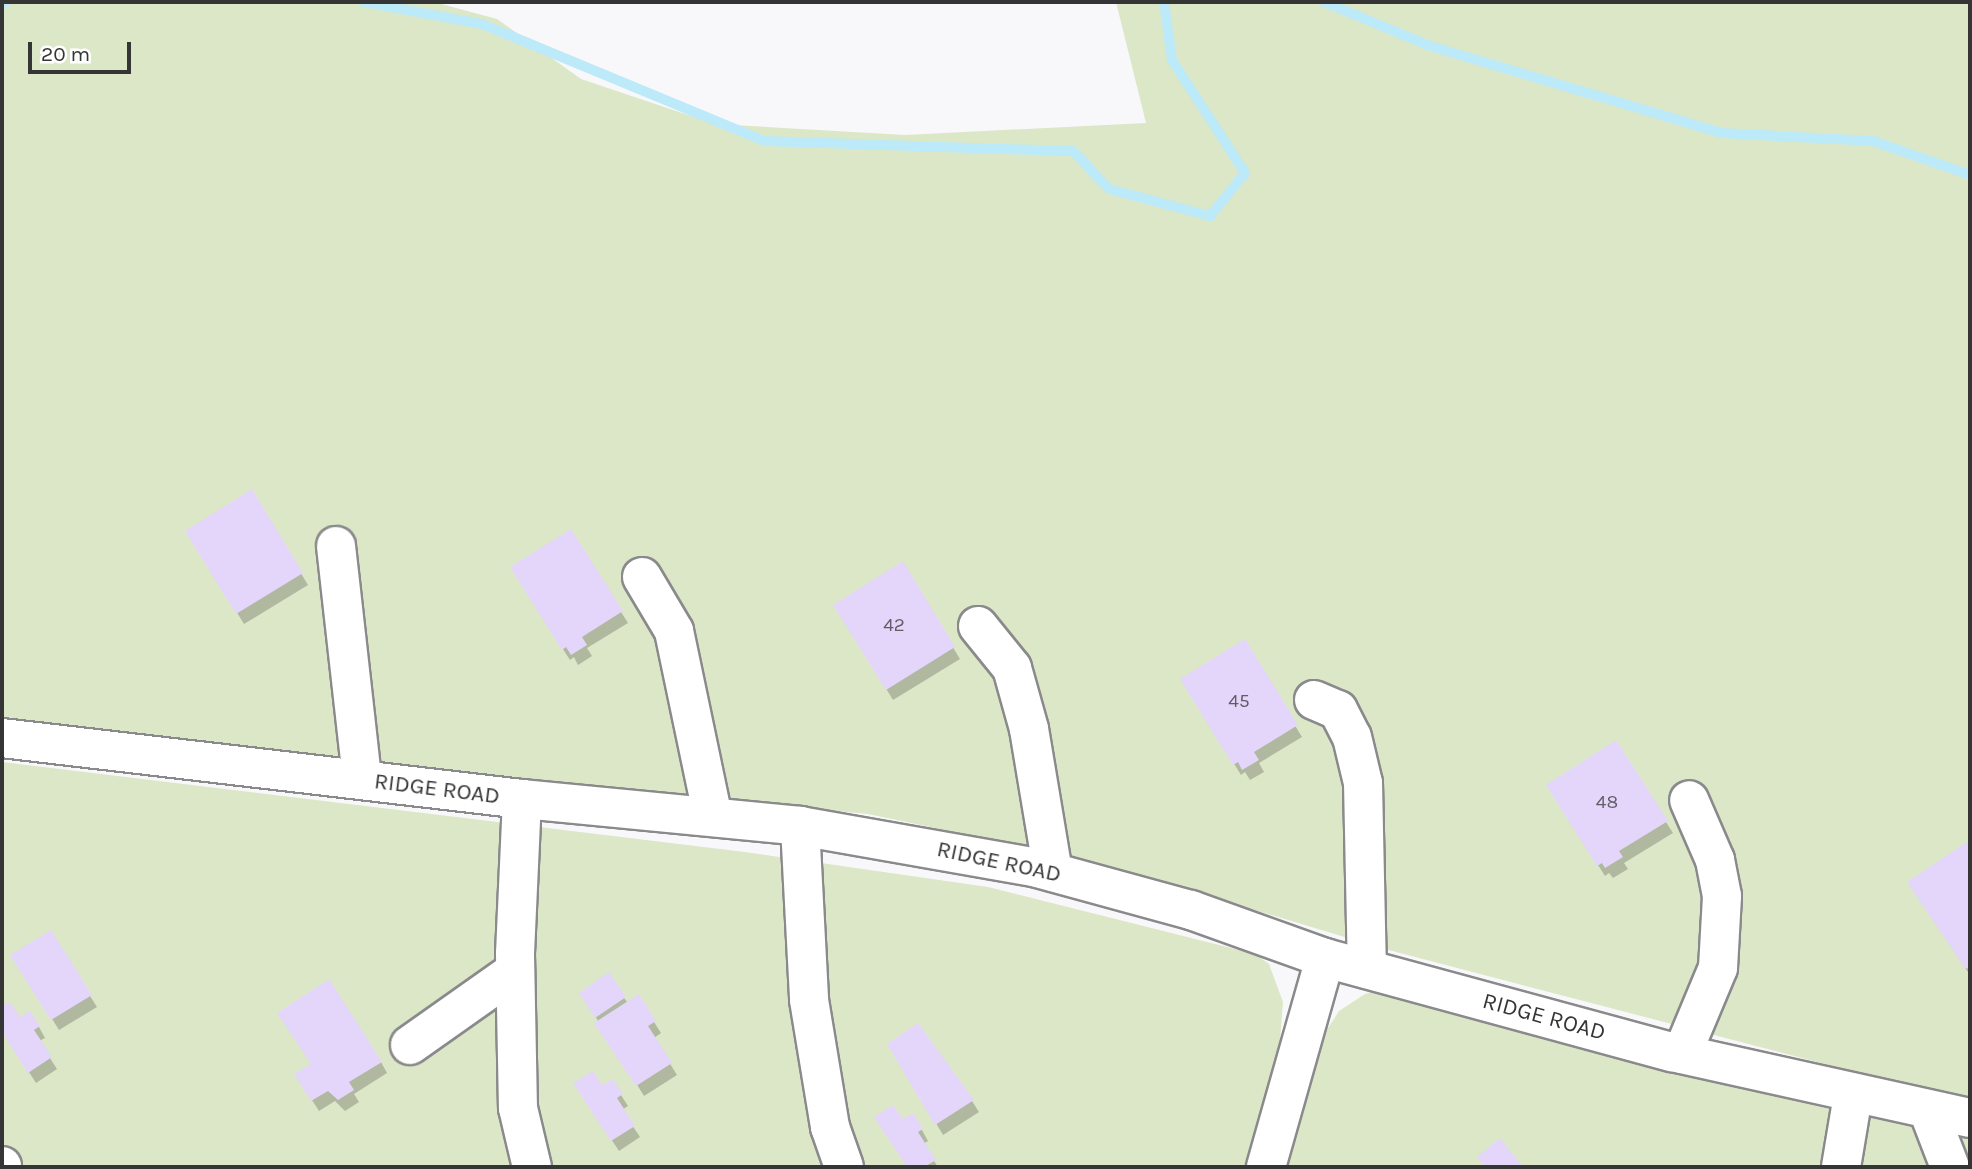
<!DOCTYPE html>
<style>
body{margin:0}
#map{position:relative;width:1972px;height:1169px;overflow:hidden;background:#f8f8fb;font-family:Karla,sans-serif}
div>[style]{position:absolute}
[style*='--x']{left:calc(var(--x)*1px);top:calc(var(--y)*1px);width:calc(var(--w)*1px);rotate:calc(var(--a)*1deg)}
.green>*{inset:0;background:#dce7c7}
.shadow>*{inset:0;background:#0003}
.stream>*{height:10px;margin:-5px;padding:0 5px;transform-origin:5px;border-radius:5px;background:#bceaf8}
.building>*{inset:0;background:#e4d6fb}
.roads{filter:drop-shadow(2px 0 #8a8a8c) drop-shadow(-2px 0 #8a8a8c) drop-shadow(0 2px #8a8a8c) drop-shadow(0 -2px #8a8a8c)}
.minor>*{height:38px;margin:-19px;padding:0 19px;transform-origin:19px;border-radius:19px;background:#fff}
span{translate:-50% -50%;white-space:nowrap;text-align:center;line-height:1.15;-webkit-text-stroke:5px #fff;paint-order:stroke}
.number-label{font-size:19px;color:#615d67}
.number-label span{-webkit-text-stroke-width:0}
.street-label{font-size:23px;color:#353536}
.frame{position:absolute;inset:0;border:4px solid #353536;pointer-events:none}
.scale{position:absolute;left:28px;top:42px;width:103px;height:32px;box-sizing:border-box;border:4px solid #353536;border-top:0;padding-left:9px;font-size:21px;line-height:24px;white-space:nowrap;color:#353536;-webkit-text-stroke:5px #fff;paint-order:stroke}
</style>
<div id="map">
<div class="green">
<i style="clip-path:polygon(2px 2px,434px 2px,497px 19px,581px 79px,715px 124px,905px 135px,1146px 123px,1116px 2px,1970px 2px,1970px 1102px,1381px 948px,1182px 888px,1022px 846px,868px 814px,528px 782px,2px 718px)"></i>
<i style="clip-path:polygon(2px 762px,745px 852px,988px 887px,1255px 954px,1269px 964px,1283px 1002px,1279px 1053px,1246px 1167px,2px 1167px)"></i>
<i style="clip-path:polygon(1388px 987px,1817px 1106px,1970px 1139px,1970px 1167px,1278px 1167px,1303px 1075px,1325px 1033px,1339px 1011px,1365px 994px)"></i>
</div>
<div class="shadow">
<i style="clip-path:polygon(252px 492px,308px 585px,244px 624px,187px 532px)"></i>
<i style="clip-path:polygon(902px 564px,960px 659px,893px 700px,835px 605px)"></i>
<i style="clip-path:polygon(518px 579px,621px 612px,628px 623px,587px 648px,592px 656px,578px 665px,574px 657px,570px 660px)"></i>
<i style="clip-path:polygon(1244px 642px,1302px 737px,1259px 763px,1264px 772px,1250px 780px,1245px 772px,1241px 775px,1182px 680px)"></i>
<i style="clip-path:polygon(1554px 796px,1666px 822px,1673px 833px,1624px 863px,1628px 869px,1613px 878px,1609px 873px,1605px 876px)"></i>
<i style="clip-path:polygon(1969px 843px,1970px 845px,1970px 975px,1916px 893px)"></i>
<i style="clip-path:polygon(19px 966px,90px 996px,97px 1007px,59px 1030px)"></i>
<i style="clip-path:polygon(581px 993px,624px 998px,628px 1003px,638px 997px,661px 1033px,654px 1038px,677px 1075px,644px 1096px)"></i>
<i style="clip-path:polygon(9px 1005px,19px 1020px,39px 1027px,45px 1038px,39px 1041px,57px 1069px,36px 1083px,2px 1030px,2px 1009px)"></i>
<i style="clip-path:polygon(889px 1044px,972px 1101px,979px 1112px,943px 1135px)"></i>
<i style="clip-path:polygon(381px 1062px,387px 1073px,354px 1094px,359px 1102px,345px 1111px,335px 1101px,319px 1111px,303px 1086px,313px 1065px)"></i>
<i style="clip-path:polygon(612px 1081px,628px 1106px,622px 1110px,640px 1137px,619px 1151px,582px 1095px)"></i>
<i style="clip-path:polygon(903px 1122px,922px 1130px,928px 1141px,923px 1144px,938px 1167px,908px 1167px,883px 1129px)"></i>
</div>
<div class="stream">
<i style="--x:364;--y:2;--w:120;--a:10.6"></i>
<i style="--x:482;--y:24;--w:306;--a:22.5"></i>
<i style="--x:765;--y:141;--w:308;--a:1.9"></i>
<i style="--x:1073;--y:151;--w:52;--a:46.5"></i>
<i style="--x:1109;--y:189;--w:105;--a:15"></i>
<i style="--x:1210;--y:216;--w:55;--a:-50.9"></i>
<i style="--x:1245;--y:173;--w:135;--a:-122.9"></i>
<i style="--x:1172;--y:60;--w:59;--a:-97.9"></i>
<i style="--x:1324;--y:2;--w:115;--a:22.5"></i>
<i style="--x:1430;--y:46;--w:304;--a:16.6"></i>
<i style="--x:1721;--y:133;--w:152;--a:3"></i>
<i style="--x:1873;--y:141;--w:103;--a:19.3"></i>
<i style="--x:2;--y:3;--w:4;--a:-14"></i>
</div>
<div class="building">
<i style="clip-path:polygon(252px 489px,303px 573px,236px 614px,185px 531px)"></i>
<i style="clip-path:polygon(571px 529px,623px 611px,582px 637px,587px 645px,571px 655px,566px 647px,562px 650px,510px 567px)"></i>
<i style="clip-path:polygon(903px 561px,955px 647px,886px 690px,833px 605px)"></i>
<i style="clip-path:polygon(1245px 639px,1298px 725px,1254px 752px,1259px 760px,1242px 770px,1238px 762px,1233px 765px,1180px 679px)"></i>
<i style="clip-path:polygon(1616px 740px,1668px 821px,1619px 851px,1623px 857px,1605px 868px,1602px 863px,1597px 866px,1546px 785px)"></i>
<i style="clip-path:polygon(1970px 840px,1970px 969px,1965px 968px,1907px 882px)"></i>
<i style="clip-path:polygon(51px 930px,92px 995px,51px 1020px,10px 955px)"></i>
<i style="clip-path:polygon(609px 972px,626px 997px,595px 1018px,579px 993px)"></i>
<i style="clip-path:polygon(329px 979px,382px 1062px,349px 1082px,354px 1090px,338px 1100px,328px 1091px,311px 1101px,294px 1074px,311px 1064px,277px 1013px)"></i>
<i style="clip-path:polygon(639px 994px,656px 1021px,648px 1026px,672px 1063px,636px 1086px,594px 1023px)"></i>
<i style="clip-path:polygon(10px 1002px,20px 1017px,30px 1011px,40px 1026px,34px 1030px,52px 1057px,28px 1073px,2px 1032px,2px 1007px)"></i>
<i style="clip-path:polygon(918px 1023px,974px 1100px,935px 1125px,887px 1044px)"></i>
<i style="clip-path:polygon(593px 1071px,602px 1085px,613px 1079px,623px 1094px,617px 1098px,635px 1126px,611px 1141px,573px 1083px)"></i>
<i style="clip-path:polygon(893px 1105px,903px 1119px,913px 1113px,923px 1129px,918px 1132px,936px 1160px,924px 1167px,907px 1167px,874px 1117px)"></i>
<i style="clip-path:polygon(1500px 1138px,1523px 1167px,1485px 1167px,1477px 1157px)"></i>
</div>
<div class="roads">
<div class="minor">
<i style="--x:336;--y:546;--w:234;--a:83.6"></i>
<i style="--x:642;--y:577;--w:63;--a:59.3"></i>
<i style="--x:674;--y:631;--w:190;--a:78.2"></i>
<i style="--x:978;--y:626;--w:54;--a:51"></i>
<i style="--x:1012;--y:668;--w:63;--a:74.4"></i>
<i style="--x:1029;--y:729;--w:145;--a:80.5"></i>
<i style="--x:1314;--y:700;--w:26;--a:23"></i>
<i style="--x:1338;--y:710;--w:30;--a:63"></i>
<i style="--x:1352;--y:737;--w:47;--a:76.6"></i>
<i style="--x:1363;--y:783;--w:186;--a:88.8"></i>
<i style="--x:2;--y:738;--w:524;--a:6.69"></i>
<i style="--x:522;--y:799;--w:279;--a:5.5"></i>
<i style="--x:800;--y:826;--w:241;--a:10"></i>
<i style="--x:1037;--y:868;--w:160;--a:15.3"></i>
<i style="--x:1191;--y:910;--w:142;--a:19.7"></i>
<i style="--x:1325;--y:958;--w:360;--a:15.2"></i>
<i style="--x:1672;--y:1052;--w:305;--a:12.5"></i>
<i style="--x:522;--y:799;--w:155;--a:92.6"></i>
<i style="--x:515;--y:954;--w:154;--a:88.9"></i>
<i style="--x:518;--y:1108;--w:61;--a:76.7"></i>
<i style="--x:800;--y:826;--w:174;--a:87"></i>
<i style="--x:809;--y:1000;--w:129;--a:80.6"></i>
<i style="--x:830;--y:1127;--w:42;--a:70.7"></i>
<i style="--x:410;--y:1045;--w:128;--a:-35.2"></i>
<i style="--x:1682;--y:1054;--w:93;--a:-67.3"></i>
<i style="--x:1718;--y:968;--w:72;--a:-86.8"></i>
<i style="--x:1722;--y:896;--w:37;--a:-101"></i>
<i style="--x:1715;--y:860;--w:65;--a:-113.4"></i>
<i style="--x:1928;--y:1110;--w:61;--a:68.9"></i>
<i style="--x:2;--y:1166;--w:1;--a:90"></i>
<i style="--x:1266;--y:1167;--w:217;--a:-74.2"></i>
<i style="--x:1841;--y:1167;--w:73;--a:-80.5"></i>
</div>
</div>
<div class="number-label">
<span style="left:894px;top:626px">42</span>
<span style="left:1239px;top:702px">45</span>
<span style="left:1607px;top:803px">48</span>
</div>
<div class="street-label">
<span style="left:437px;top:789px;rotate:7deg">RIDGE ROAD</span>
<span style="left:999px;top:862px;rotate:12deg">RIDGE ROAD</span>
<span style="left:1544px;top:1017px;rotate:15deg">RIDGE ROAD</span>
</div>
<div class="frame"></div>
<div class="scale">20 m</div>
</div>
